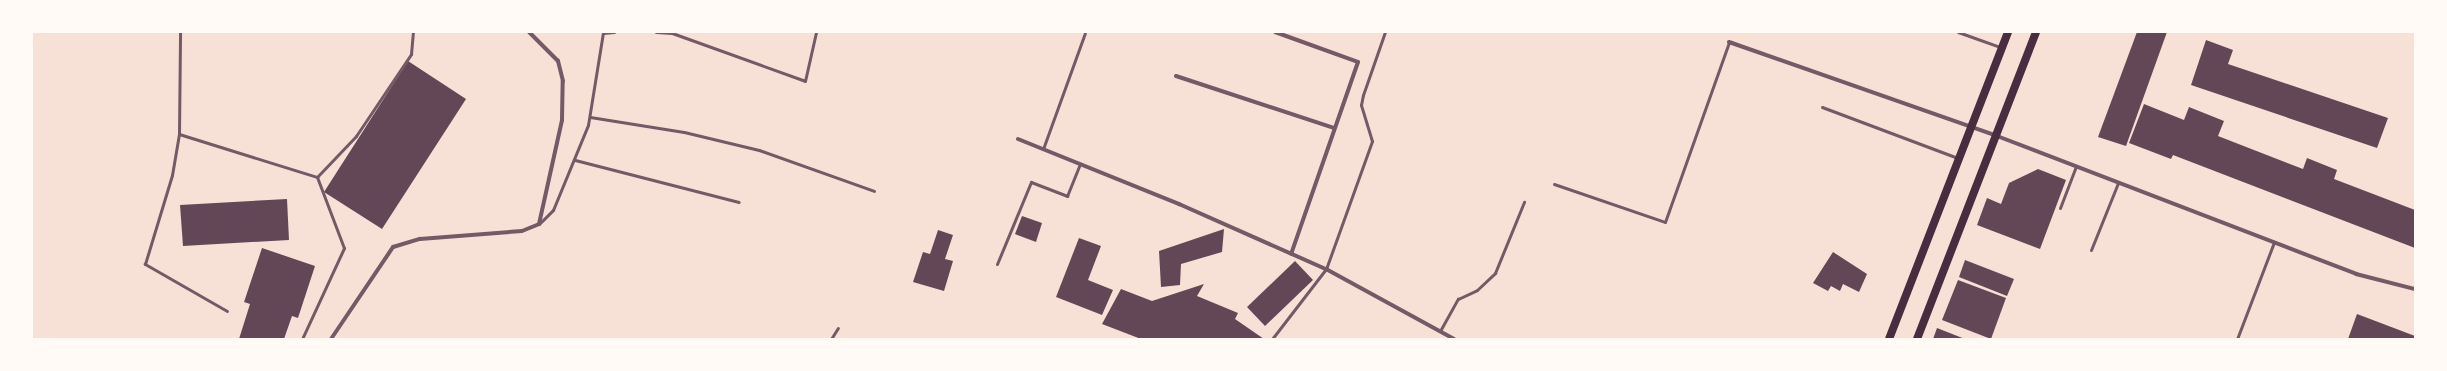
<!DOCTYPE html>
<style>
body{margin:0}
#map{position:relative;width:2447px;height:371px;overflow:hidden;background:#f7e1d7;font-family:Quicksand,sans-serif}
div>[style]{position:absolute}
[style*='--x']{left:calc(var(--x)*1px);top:calc(var(--y)*1px);width:calc(var(--w)*1px);rotate:calc(var(--a)*1deg)}
.building>*{inset:0;background:#644757}
.service>*{height:3px;margin:-1.5px;padding:0 1.5px;transform-origin:1.5px;border-radius:1.5px;background:#755966}
.minor>*{height:4px;margin:-2px;padding:0 2px;transform-origin:2px;border-radius:2px;background:#755966}
.secondary>*{height:8px;margin:-4px;padding:0 4px;transform-origin:4px;border-radius:4px;background:#4a2c40}
span{translate:-50% -50%;white-space:nowrap;text-align:center;line-height:1.15;-webkit-text-stroke:3px #fffaf5;paint-order:stroke}
.frame{position:absolute;inset:0;border:33px solid #fffaf5;pointer-events:none}
</style>
<div id="map">
<div class="building">
<i style="clip-path:polygon(2137px 32px,2167px 32px,2126px 146px,2098px 137px)"></i>
<i style="clip-path:polygon(2206px 40px,2233px 50px,2228px 64px,2388px 118px,2377px 148px,2191px 85px)"></i>
<i style="clip-path:polygon(408px 61px,466px 99px,382px 229px,324px 192px)"></i>
<i style="clip-path:polygon(2144px 104px,2184px 120px,2189px 107px,2224px 121px,2218px 136px,2303px 169px,2307px 158px,2337px 170px,2334px 179px,2415px 210px,2415px 248px,2173px 155px,2171px 159px,2129px 143px)"></i>
<i style="clip-path:polygon(2038px 169px,2066px 180px,2040px 249px,1977px 225px,1987px 198px,2001px 204px,2009px 183px)"></i>
<i style="clip-path:polygon(287px 199px,289px 240px,183px 246px,180px 205px)"></i>
<i style="clip-path:polygon(1022px 216px,1042px 223px,1036px 242px,1015px 234px)"></i>
<i style="clip-path:polygon(1224px 229px,1222px 252px,1181px 264px,1180px 285px,1161px 287px,1159px 251px)"></i>
<i style="clip-path:polygon(938px 230px,953px 235px,945px 259px,953px 261px,944px 291px,913px 282px,923px 252px,930px 254px)"></i>
<i style="clip-path:polygon(1079px 238px,1101px 246px,1088px 280px,1113px 290px,1102px 315px,1056px 297px)"></i>
<i style="clip-path:polygon(262px 248px,315px 266px,298px 318px,292px 316px,284px 339px,239px 339px,250px 304px,244px 302px)"></i>
<i style="clip-path:polygon(1833px 252px,1867px 274px,1859px 292px,1843px 284px,1840px 291px,1831px 286px,1828px 291px,1813px 283px)"></i>
<i style="clip-path:polygon(1965px 260px,2014px 279px,2007px 296px,1959px 277px)"></i>
<i style="clip-path:polygon(1295px 261px,1313px 280px,1265px 326px,1247px 307px)"></i>
<i style="clip-path:polygon(1958px 280px,2006px 298px,1991px 339px,1942px 320px)"></i>
<i style="clip-path:polygon(1204px 284px,1197px 296px,1238px 313px,1235px 319px,1264px 339px,1141px 339px,1102px 324px,1121px 289px,1152px 301px)"></i>
<i style="clip-path:polygon(2357px 314px,2415px 336px,2415px 339px,2348px 339px)"></i>
<i style="clip-path:polygon(1937px 328px,1965px 339px,1933px 339px)"></i>
</div>
<div class="service">
<i style="--x:656;--y:32;--w:16;--a:4"></i>
<i style="--x:672;--y:33;--w:141;--a:19.8"></i>
<i style="--x:805;--y:81;--w:50;--a:-77.3"></i>
<i style="--x:1958;--y:32;--w:45;--a:19.7"></i>
<i style="--x:603;--y:33;--w:11;--a:-5"></i>
<i style="--x:1822;--y:107;--w:145;--a:20.6"></i>
<i style="--x:590;--y:117;--w:95;--a:9.1"></i>
<i style="--x:684;--y:132;--w:77;--a:13.5"></i>
<i style="--x:759;--y:150;--w:122;--a:19.6"></i>
<i style="--x:179;--y:134;--w:102;--a:-89.4"></i>
<i style="--x:1043;--y:149;--w:123;--a:-70.1"></i>
<i style="--x:575;--y:160;--w:169;--a:14.4"></i>
<i style="--x:317;--y:177;--w:57;--a:-46.4"></i>
<i style="--x:356;--y:136;--w:99;--a:-56.1"></i>
<i style="--x:411;--y:54;--w:22;--a:-85"></i>
<i style="--x:1554;--y:184;--w:117;--a:18.9"></i>
<i style="--x:1665;--y:222;--w:191;--a:-70.4"></i>
<i style="--x:2060;--y:208;--w:45;--a:-69.1"></i>
<i style="--x:539;--y:224;--w:20;--a:-45"></i>
<i style="--x:553;--y:210;--w:92;--a:-67.6"></i>
<i style="--x:588;--y:125;--w:94;--a:-80.8"></i>
<i style="--x:2091;--y:250;--w:72;--a:-68.1"></i>
<i style="--x:997;--y:264;--w:89;--a:-67.5"></i>
<i style="--x:1031;--y:182;--w:39;--a:21"></i>
<i style="--x:1067;--y:196;--w:35;--a:-68"></i>
<i style="--x:227;--y:311;--w:95;--a:-150.2"></i>
<i style="--x:145;--y:264;--w:93;--a:-73.1"></i>
<i style="--x:172;--y:175;--w:42;--a:-80.3"></i>
<i style="--x:179;--y:134;--w:145;--a:17.3"></i>
<i style="--x:317;--y:177;--w:76;--a:69.2"></i>
<i style="--x:344;--y:248;--w:100;--a:114.8"></i>
<i style="--x:1440;--y:331;--w:37;--a:-61"></i>
<i style="--x:1458;--y:299;--w:21;--a:-25"></i>
<i style="--x:1477;--y:290;--w:25;--a:-43"></i>
<i style="--x:1495;--y:273;--w:77;--a:-67.8"></i>
<i style="--x:831;--y:339;--w:13;--a:-58"></i>
<i style="--x:1272;--y:339;--w:88;--a:-52.4"></i>
<i style="--x:1326;--y:269;--w:136;--a:-70.2"></i>
<i style="--x:1372;--y:141;--w:38;--a:-107"></i>
<i style="--x:1361;--y:105;--w:10;--a:-79"></i>
<i style="--x:1363;--y:95;--w:67;--a:-70.8"></i>
<i style="--x:2237;--y:339;--w:104;--a:-69.1"></i>
</div>
<div class="minor">
<i style="--x:1275;--y:32;--w:88;--a:19.9"></i>
<i style="--x:1358;--y:62;--w:203;--a:109.2"></i>
<i style="--x:1729;--y:42;--w:284;--a:19.3"></i>
<i style="--x:1997;--y:136;--w:385;--a:21"></i>
<i style="--x:2356;--y:274;--w:61;--a:14.3"></i>
<i style="--x:1176;--y:76;--w:166;--a:18.2"></i>
<i style="--x:1018;--y:139;--w:174;--a:22"></i>
<i style="--x:1179;--y:204;--w:161;--a:23.9"></i>
<i style="--x:1326;--y:269;--w:146;--a:28.7"></i>
<i style="--x:331;--y:339;--w:111;--a:-56"></i>
<i style="--x:393;--y:247;--w:28;--a:-17"></i>
<i style="--x:420;--y:239;--w:102;--a:-4.5"></i>
<i style="--x:522;--y:231;--w:18;--a:-22"></i>
<i style="--x:539;--y:224;--w:107;--a:-77.5"></i>
<i style="--x:562;--y:120;--w:39;--a:-89"></i>
<i style="--x:563;--y:81;--w:21;--a:-104"></i>
<i style="--x:558;--y:61;--w:41;--a:-135"></i>
</div>
<div class="secondary">
<i style="--x:1889;--y:339;--w:329;--a:-68.8"></i>
<i style="--x:1917;--y:339;--w:329;--a:-68.8"></i>
</div>
<div class="frame"></div>
</div>
